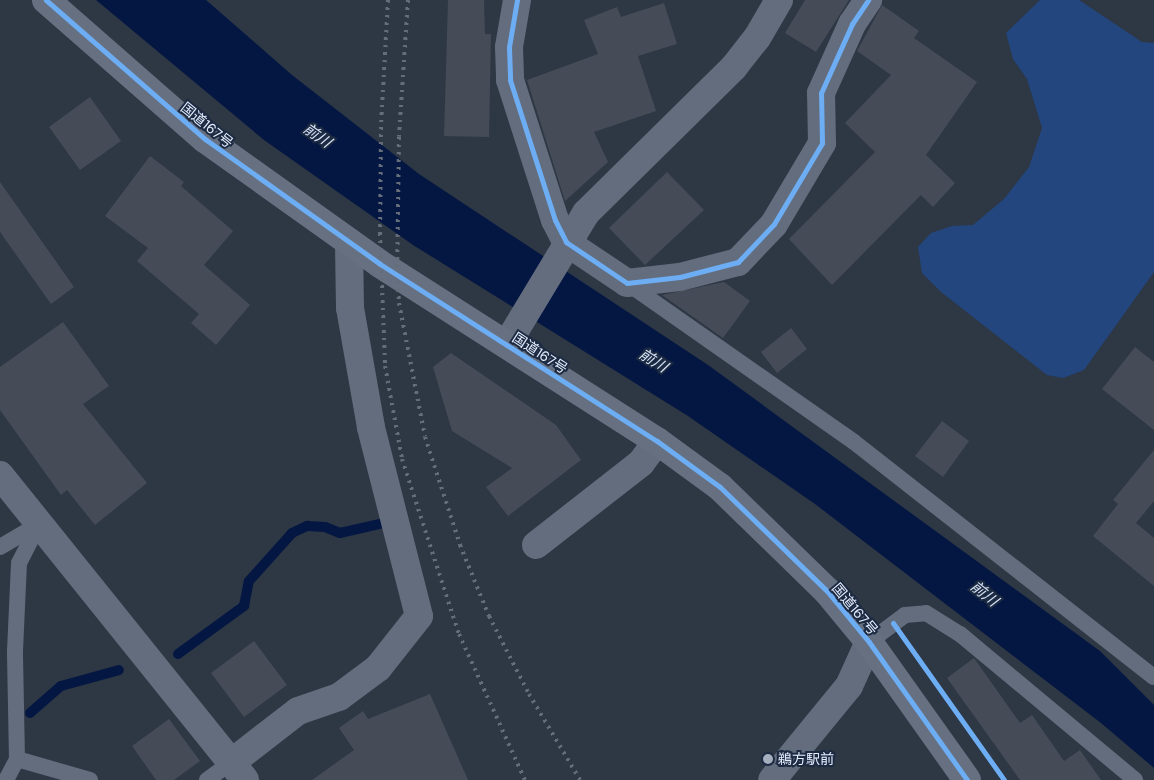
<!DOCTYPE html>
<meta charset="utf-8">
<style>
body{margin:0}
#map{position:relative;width:1154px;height:780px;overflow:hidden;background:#2e3744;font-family:"DM Sans","Noto Sans JP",sans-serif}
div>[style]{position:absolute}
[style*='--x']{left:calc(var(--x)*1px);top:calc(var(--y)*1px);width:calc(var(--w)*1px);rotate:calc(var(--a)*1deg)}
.green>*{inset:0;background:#22467d}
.water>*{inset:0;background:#041743}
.stream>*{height:10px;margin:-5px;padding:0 5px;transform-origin:5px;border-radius:5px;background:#041743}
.building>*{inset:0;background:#454c57}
.service>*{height:16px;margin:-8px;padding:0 8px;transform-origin:8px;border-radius:8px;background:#636d7d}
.minor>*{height:28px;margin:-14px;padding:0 14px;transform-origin:14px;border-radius:14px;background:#636d7d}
.tertiary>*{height:28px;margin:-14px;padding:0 14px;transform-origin:14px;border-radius:14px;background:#636d7d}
.trunk>*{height:28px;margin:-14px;padding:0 14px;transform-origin:14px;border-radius:14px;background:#667080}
.rail>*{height:4px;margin-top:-2px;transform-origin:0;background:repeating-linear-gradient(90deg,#656d7a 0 2.5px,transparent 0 7.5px)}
.cycleway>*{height:5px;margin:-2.5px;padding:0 2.5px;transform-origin:2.5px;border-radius:2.5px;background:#6dadf4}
.dots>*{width:14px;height:14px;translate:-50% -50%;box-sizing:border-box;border:2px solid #1c2a42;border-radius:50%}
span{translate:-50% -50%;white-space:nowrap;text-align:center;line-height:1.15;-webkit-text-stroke:4px #1c2a42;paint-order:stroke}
.street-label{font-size:14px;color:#e4eefe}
.poi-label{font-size:14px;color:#e4eefe}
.left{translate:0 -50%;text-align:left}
.water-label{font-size:15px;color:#d8e4f7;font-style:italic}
</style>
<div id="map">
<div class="green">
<i style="clip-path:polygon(1040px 0,1079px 0,1142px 42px,1154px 43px,1154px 272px,1084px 370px,1063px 378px,1047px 375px,941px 292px,922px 273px,918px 247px,931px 233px,952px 226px,973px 225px,1004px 199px,1029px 167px,1042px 128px,1027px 79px,1013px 59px,1006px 33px)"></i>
</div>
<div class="water">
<i style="clip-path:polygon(96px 0,206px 0,292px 75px,419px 174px,708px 365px,1100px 651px,1154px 705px,1154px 768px,1101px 723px,815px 504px,688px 416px,413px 245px,264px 140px)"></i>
</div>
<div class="stream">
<i style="--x:178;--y:654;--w:82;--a:-36"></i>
<i style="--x:244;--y:606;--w:25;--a:-79"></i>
<i style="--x:249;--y:581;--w:64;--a:-48.1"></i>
<i style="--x:292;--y:533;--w:17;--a:-25"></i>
<i style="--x:307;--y:526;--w:18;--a:3"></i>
<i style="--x:325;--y:527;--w:16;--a:22"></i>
<i style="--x:340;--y:533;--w:41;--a:-12.7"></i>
<i style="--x:30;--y:713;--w:41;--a:-41.1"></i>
<i style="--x:61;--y:686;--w:60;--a:-15.4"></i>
</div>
<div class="building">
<i style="clip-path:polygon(448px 0,484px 0,485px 34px,491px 34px,489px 137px,444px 136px)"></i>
<i style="clip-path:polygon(805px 0,849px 0,816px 52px,785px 33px)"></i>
<i style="clip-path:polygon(664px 3px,677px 44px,638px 56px,656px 111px,594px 132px,608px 162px,565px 201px,527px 80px,598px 54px,584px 20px,617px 7px,621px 17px)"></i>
<i style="clip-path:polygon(882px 5px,919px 31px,914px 38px,977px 82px,926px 155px,955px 183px,933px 207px,921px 195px,832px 285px,789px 239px,875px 152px,845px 123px,891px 75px,857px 51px)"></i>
<i style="clip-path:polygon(90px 97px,121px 141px,80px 170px,49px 127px)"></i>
<i style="clip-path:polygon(150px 156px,184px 182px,181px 186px,233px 231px,204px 265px,250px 305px,216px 345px,191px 323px,199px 314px,137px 261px,148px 248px,105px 216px)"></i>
<i style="clip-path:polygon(667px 172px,704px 210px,645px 265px,609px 228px)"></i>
<i style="clip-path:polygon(0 182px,74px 287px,51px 304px,0 232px)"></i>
<i style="clip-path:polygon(724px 282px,750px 301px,723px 338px,662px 295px)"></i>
<i style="clip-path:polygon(63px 322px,109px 386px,83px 404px,147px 483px,95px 525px,67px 490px,61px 495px,0 410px,0 367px)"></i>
<i style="clip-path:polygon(791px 328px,807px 349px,777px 373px,761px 352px)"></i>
<i style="clip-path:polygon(1135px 347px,1154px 362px,1154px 430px,1102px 389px)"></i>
<i style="clip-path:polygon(451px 353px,556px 425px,581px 460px,508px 516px,486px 487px,512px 468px,452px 431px,433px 367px)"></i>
<i style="clip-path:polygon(942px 421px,969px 441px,943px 477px,915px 456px)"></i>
<i style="clip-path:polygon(1154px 450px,1154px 501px,1136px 523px,1154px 538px,1154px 586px,1093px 536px,1118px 504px,1113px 500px)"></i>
<i style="clip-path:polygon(254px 641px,287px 685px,244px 717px,211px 673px)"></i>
<i style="clip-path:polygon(974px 658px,1020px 723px,1032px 715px,1064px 761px,1080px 750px,1101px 780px,1020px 780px,947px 678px)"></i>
<i style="clip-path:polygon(430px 694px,468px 780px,312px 780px,354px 750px,339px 728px,363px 711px,368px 719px)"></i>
<i style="clip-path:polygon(169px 719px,200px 761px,174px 780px,156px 780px,132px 746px)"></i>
</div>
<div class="service">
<i style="--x:627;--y:283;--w:277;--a:35"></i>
<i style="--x:854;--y:442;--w:381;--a:38.1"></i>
<i style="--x:0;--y:547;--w:45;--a:-30.5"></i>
<i style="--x:869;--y:642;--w:45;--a:-36.9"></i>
<i style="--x:905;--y:615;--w:21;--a:-5"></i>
<i style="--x:926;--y:613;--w:40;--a:32"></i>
<i style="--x:960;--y:634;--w:228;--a:39.8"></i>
<i style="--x:17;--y:759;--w:76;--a:16"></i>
<i style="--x:6;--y:780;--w:24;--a:-62"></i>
<i style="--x:17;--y:759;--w:108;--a:-91.1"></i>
<i style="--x:15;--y:651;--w:88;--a:-87.4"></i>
<i style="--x:19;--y:563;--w:44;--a:-62.9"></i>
<i style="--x:207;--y:780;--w:31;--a:-36"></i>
</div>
<div class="minor">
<i style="--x:517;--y:0;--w:48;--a:99.7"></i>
<i style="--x:509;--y:47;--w:33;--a:88"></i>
<i style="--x:510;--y:80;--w:147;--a:72.2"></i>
<i style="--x:555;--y:220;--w:25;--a:63"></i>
<i style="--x:566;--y:242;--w:73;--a:33.9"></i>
<i style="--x:627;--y:283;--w:53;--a:-6.5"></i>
<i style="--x:680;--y:277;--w:60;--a:-14.5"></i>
<i style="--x:738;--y:262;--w:52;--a:-46.5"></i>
<i style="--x:774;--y:224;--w:94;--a:-59.3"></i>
<i style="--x:822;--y:143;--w:50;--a:-91.1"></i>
<i style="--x:821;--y:93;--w:76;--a:-65.8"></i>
<i style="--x:852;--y:24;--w:29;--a:-56"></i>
<i style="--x:507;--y:344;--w:153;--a:-58.9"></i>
<i style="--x:586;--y:213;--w:208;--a:-44.6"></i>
<i style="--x:734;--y:67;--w:37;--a:-52"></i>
<i style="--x:757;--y:38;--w:44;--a:-59.9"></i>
<i style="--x:536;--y:545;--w:133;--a:-38"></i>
<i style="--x:641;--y:463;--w:27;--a:-54"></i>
<i style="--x:232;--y:762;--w:83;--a:-37.7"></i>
<i style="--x:298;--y:711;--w:43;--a:-18.9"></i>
<i style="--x:339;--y:697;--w:49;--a:-36.6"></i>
<i style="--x:378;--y:668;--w:66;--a:-51.7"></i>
<i style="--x:419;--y:616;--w:195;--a:-104.3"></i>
<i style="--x:371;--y:427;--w:121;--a:-100"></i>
<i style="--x:350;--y:308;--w:66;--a:-90.9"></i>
</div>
<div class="tertiary">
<i style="--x:0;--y:475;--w:391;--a:51.2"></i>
<i style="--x:772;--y:780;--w:122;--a:-50.7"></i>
<i style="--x:849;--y:686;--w:48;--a:-65.6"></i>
</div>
<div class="trunk">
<i style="--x:46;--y:0;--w:211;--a:41.2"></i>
<i style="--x:205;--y:139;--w:215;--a:35.5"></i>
<i style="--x:380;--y:264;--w:329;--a:32.6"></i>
<i style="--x:657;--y:441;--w:78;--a:36.1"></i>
<i style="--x:720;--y:487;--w:149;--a:44.2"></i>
<i style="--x:827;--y:591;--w:66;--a:50.5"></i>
<i style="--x:869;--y:642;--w:169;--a:54.6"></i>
</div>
<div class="rail">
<i style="--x:388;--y:0;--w:127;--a:93.2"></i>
<i style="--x:381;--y:127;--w:106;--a:90.5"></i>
<i style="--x:380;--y:233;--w:133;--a:87.8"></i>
<i style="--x:385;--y:366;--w:95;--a:79.6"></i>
<i style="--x:402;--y:459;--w:184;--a:72"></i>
<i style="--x:459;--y:634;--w:160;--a:65.7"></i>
<i style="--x:408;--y:0;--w:137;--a:93.8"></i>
<i style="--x:399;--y:137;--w:137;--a:90.8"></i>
<i style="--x:397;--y:274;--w:29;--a:86"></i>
<i style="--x:399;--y:303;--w:136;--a:79"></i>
<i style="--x:425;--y:437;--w:114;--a:72"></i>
<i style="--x:460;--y:545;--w:77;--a:67.8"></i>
<i style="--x:489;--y:616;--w:88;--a:62.9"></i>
<i style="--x:529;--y:694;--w:100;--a:59.3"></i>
</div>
<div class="cycleway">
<i style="--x:46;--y:0;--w:211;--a:41.2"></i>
<i style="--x:205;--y:139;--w:215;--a:35.5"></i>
<i style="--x:380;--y:264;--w:329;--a:32.6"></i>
<i style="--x:657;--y:441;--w:78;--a:36.1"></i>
<i style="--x:720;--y:487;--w:149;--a:44.2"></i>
<i style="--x:827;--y:591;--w:66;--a:50.5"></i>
<i style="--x:869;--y:642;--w:169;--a:54.6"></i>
<i style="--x:517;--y:0;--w:48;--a:99.7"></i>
<i style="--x:509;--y:47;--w:33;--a:88"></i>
<i style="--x:510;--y:80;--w:147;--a:72.2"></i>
<i style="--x:555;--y:220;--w:25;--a:63"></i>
<i style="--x:566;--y:242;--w:73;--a:33.9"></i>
<i style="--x:627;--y:283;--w:53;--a:-6.5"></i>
<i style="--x:680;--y:277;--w:60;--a:-14.5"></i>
<i style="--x:738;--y:262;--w:52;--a:-46.5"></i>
<i style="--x:774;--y:224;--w:94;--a:-59.3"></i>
<i style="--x:822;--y:143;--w:50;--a:-91.1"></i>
<i style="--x:821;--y:93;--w:76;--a:-65.8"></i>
<i style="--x:852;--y:24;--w:29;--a:-56"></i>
<i style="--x:893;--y:623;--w:192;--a:54.7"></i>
</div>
<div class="dots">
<i style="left:768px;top:759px;background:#a4aebd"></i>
</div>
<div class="street-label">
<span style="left:207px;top:125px;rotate:39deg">国道167号</span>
<span style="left:540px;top:353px;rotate:33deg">国道167号</span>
<span style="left:855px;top:609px;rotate:50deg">国道167号</span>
</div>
<div class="poi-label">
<span class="left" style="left:778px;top:759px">鵜方駅前</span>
</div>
<div class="water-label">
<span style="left:317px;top:136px;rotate:35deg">前川</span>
<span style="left:653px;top:361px;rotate:32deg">前川</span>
<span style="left:984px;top:594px;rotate:39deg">前川</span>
</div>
</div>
